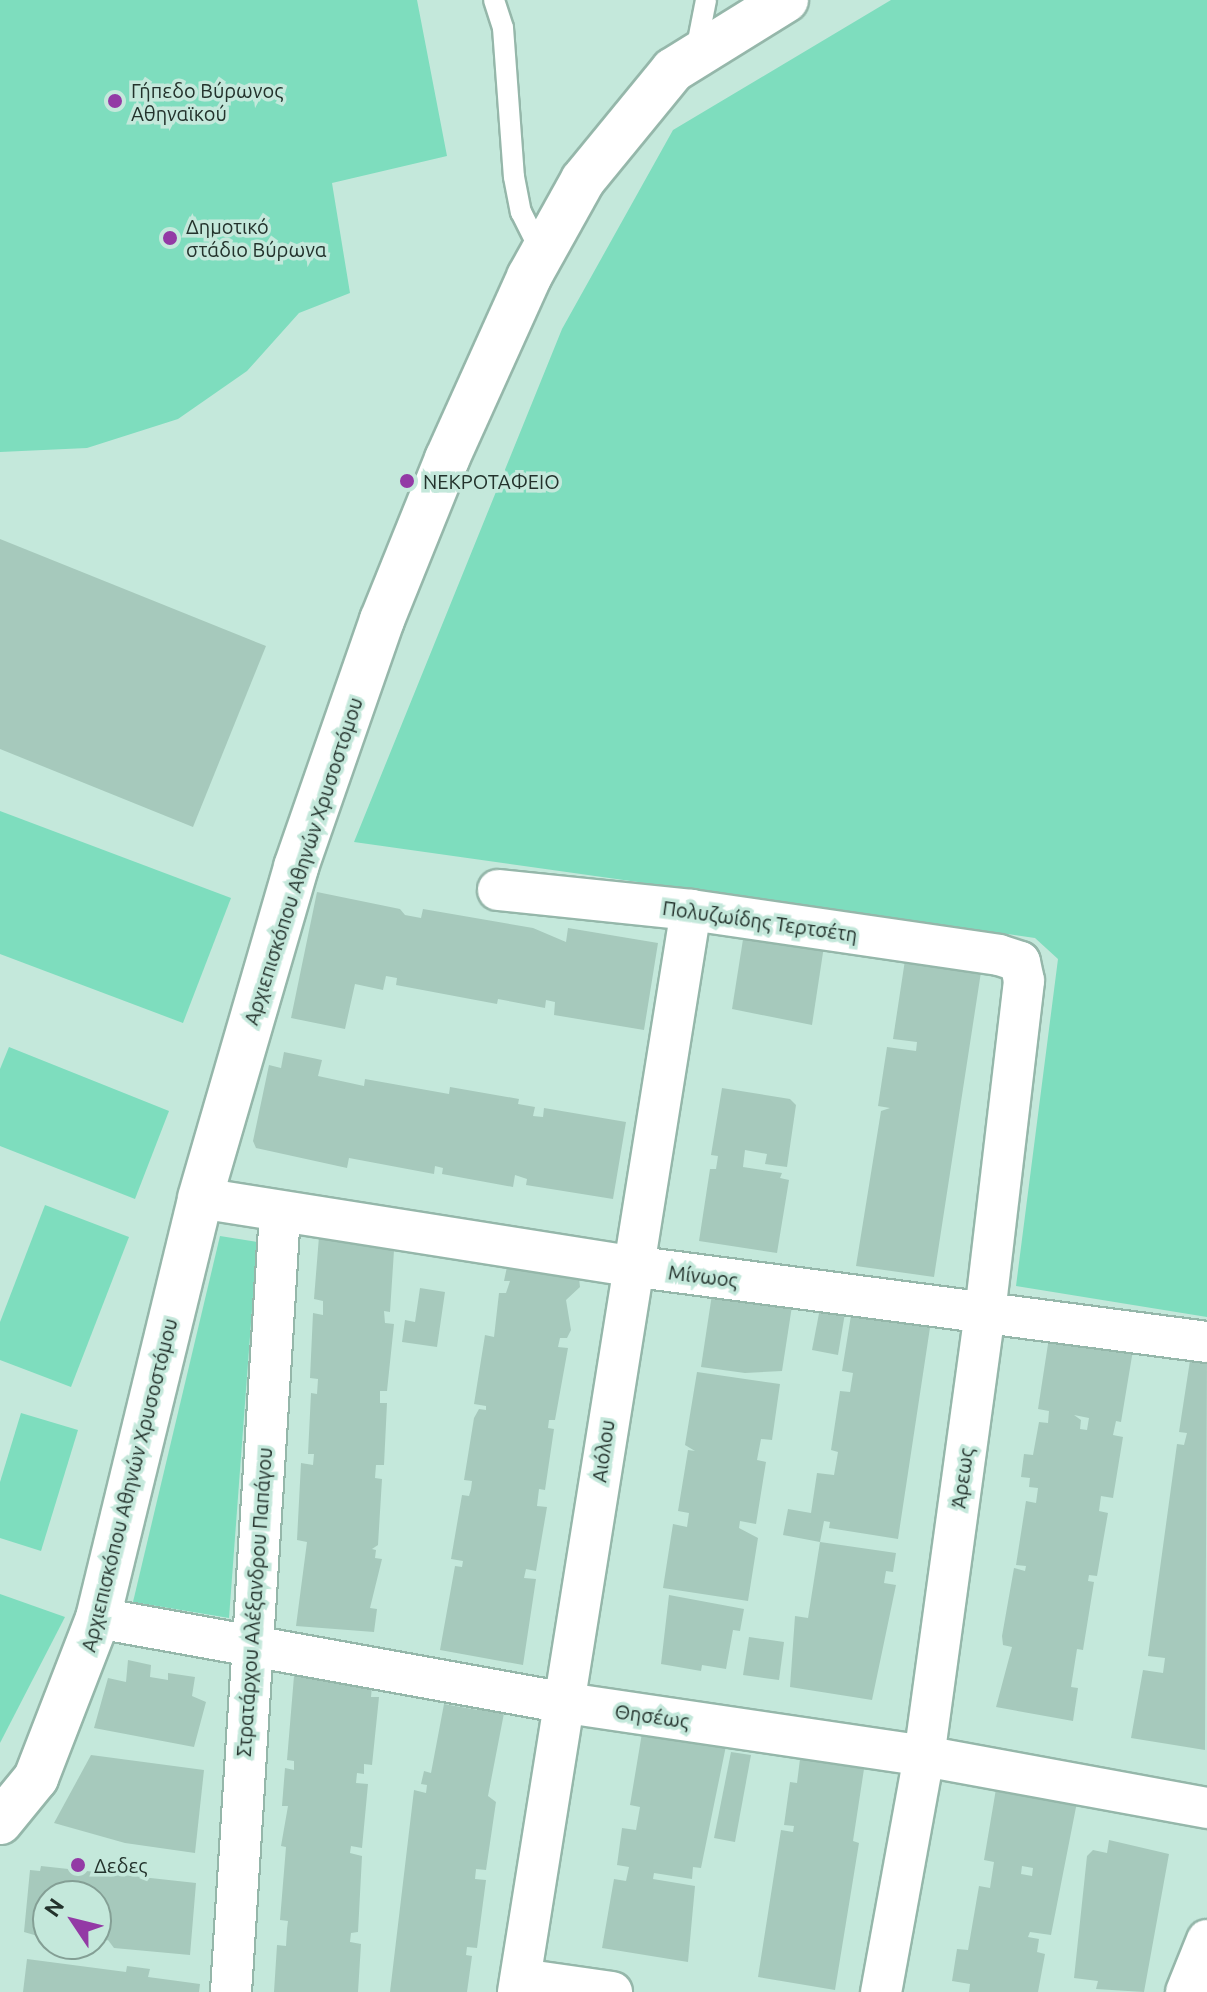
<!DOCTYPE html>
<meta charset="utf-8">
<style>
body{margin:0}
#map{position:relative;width:1207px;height:1992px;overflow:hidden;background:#c4e8db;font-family:Ubuntu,sans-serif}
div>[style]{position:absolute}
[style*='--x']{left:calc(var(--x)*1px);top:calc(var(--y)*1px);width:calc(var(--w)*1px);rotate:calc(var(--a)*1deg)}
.green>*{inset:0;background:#7eddbe}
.building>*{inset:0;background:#a6c9bc}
.roads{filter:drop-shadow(2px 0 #95b7aa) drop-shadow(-2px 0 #95b7aa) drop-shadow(0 2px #95b7aa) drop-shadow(0 -2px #95b7aa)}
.service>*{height:20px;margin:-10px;padding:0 10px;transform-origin:10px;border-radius:10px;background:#fff}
.minor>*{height:40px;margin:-20px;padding:0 20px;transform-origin:20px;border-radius:20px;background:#fff}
.tertiary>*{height:44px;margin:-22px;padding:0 22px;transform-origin:22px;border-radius:22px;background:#fff}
.dots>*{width:22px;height:22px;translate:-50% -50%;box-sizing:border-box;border:4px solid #c4e8db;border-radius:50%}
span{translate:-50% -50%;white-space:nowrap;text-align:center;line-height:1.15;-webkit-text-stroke:7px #c4e8db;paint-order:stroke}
.poi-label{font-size:20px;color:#23322c}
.left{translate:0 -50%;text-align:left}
.street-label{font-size:20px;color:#23322c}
.north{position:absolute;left:32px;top:1880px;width:80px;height:80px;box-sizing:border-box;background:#c4e8db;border:2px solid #849f95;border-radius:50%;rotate:305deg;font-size:22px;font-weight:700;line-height:32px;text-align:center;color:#23322c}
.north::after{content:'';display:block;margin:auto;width:28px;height:36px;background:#933aa5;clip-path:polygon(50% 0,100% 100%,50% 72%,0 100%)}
</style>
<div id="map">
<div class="green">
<i style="clip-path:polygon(0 0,417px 0,447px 156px,332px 183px,350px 293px,299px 313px,247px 371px,178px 419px,87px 448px,0 452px)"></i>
<i style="clip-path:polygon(891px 0,1207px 0,1207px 1317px,1016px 1286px,1058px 959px,1035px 938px,354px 842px,562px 329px,673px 130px)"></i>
<i style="clip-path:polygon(0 811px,231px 898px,183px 1023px,0 954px)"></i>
<i style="clip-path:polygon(9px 1047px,169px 1111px,135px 1199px,0 1146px,0 1069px)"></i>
<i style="clip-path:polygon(45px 1205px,129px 1237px,71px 1387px,0 1360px,0 1322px)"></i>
<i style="clip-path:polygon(220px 1236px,257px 1242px,229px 1618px,133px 1602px)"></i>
<i style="clip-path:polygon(21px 1413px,78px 1430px,41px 1551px,0 1538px,0 1482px)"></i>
<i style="clip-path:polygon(0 1594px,65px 1617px,0 1743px)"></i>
</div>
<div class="building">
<i style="clip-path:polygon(0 539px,266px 646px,193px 827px,0 749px)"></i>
<i style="clip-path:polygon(317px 892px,400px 909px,405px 915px,421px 918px,423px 909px,533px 928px,566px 942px,568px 928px,658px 943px,644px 1030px,554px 1015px,555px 1002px,546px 1000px,545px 1008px,498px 999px,497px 1004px,396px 985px,397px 978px,386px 976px,383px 990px,355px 984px,345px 1029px,291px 1018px)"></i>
<i style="clip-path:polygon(744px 933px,824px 946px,812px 1025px,732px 1009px)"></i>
<i style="clip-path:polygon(905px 960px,981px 972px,934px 1277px,856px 1266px,881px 1111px,890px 1108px,878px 1106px,887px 1047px,916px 1051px,917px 1042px,893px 1039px)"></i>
<i style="clip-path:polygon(284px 1052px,322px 1060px,318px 1076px,364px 1086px,365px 1079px,449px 1094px,450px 1087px,519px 1099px,518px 1104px,535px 1107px,533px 1116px,543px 1117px,544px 1108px,626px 1122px,613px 1199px,526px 1185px,527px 1179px,515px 1175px,513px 1187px,442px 1174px,443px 1168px,435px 1166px,434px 1174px,349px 1158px,347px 1168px,256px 1148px,253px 1141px,269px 1065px,281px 1068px)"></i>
<i style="clip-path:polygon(722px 1088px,790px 1099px,796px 1105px,787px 1167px,765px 1164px,767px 1154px,745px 1150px,743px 1167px,782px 1173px,780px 1178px,789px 1180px,777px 1253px,699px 1241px,710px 1169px,716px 1169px,718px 1156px,711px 1155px)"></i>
<i style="clip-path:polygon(320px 1224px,395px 1235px,390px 1312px,384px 1311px,385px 1323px,394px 1324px,387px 1391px,380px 1391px,380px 1403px,387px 1403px,384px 1465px,376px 1465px,375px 1478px,382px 1479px,378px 1545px,372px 1549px,376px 1550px,375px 1558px,382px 1559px,370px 1608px,377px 1609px,374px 1632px,296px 1626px,307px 1542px,297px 1540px,301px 1463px,313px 1465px,314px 1454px,308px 1454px,311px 1393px,317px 1394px,318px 1379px,310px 1378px,313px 1313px,323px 1315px,323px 1301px,314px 1299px)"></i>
<i style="clip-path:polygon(508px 1262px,579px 1278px,580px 1287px,566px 1300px,571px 1330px,567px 1338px,560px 1338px,558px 1347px,568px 1348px,555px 1420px,549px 1420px,548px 1428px,554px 1429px,545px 1490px,539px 1489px,537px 1506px,547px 1507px,536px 1571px,526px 1569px,524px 1578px,536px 1579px,523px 1665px,440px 1650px,455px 1566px,462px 1567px,463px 1561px,451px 1559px,462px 1495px,469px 1496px,471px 1489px,472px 1481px,464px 1480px,474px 1418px,479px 1409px,486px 1410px,486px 1406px,474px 1404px,485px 1335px,494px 1337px,499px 1293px,506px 1293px,510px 1281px,504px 1281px)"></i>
<i style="clip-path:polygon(714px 1281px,794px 1293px,782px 1371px,745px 1373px,701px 1367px)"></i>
<i style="clip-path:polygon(420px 1288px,445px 1292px,437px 1347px,402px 1342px,405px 1320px,415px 1322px)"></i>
<i style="clip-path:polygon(821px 1303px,846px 1307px,838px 1355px,812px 1350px)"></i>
<i style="clip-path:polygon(853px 1303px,931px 1321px,898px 1539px,829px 1528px,830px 1522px,824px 1521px,820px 1542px,896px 1553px,893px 1572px,886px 1571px,884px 1583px,896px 1585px,872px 1700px,790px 1687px,795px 1616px,808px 1618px,820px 1542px,783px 1535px,788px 1509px,811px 1513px,817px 1473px,834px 1475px,838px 1452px,831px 1450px,840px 1391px,850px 1392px,853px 1373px,842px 1371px)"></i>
<i style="clip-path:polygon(evenodd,1050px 1331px,1134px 1344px,1121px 1422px,1116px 1421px,1113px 1435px,1123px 1437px,1113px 1498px,1101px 1496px,1099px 1511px,1108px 1513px,1097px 1576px,1089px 1575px,1088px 1581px,1094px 1582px,1083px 1650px,1077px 1649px,1071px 1687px,1078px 1688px,1073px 1721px,996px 1707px,1012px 1647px,1003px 1645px,1002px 1636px,1014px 1568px,1025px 1571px,1026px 1566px,1016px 1565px,1026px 1501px,1036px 1503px,1038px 1488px,1029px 1487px,1030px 1478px,1021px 1477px,1024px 1454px,1033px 1455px,1039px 1422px,1048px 1423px,1049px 1411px,1038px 1409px,1050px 1331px,1074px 1415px,1089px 1418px,1087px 1430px,1080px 1429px,1081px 1420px,1074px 1415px)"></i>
<i style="clip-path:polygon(1191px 1354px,1207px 1356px,1205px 1750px,1131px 1738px,1143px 1670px,1163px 1673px,1165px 1658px,1148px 1656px,1177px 1444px,1184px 1445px,1187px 1433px,1179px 1432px)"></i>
<i style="clip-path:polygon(697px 1372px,780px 1384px,772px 1440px,761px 1439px,757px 1460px,766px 1462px,756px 1524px,740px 1521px,739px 1528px,758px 1538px,748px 1601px,663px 1588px,673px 1524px,687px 1527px,689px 1513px,678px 1511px,688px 1450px,695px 1451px,685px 1445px)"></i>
<i style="clip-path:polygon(669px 1595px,744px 1609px,740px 1631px,733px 1630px,726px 1669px,702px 1665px,701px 1671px,661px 1664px)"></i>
<i style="clip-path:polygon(749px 1637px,784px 1642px,779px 1680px,743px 1675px)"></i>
<i style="clip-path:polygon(128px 1660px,151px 1665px,150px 1677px,168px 1680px,168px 1673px,195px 1677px,192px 1696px,206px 1702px,194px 1747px,94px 1728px,108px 1678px,126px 1682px)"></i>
<i style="clip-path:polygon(294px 1676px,372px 1686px,371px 1697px,379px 1697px,372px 1765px,364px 1764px,364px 1774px,357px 1773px,356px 1783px,368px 1784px,362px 1848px,351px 1846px,350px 1853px,362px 1856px,358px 1932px,351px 1933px,350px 1942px,361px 1944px,358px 1992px,274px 1992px,277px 1945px,286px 1946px,287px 1929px,288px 1921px,280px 1920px,286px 1847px,281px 1846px,288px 1806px,282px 1806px,285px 1768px,294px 1770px,294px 1761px,287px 1760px)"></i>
<i style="clip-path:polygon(479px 1703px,505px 1708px,488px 1796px,496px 1802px,486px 1870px,476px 1869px,475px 1879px,486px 1880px,477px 1948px,467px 1947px,466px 1955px,472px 1956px,467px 1992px,390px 1992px,414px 1790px,426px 1793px,427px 1785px,421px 1784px,424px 1771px,431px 1773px,444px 1704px,478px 1710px)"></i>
<i style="clip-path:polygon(643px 1727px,727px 1741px,701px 1868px,693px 1867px,692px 1879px,654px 1873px,653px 1879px,695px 1886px,688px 1962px,602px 1948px,614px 1879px,626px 1881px,629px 1867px,617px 1865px,622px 1828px,636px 1830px,640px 1807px,630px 1805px)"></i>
<i style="clip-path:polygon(731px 1752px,751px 1755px,735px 1842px,714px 1838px)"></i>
<i style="clip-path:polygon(91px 1755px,204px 1770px,195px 1853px,125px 1843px,54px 1823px)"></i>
<i style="clip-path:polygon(800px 1759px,864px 1769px,853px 1841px,859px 1843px,835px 1990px,758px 1977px,781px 1830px,793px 1832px,794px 1826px,784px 1825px,790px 1782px,797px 1783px)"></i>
<i style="clip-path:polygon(evenodd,997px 1783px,1078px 1797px,1051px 1935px,1030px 1932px,1028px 1937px,1039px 1939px,1037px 1952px,1045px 1954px,1038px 1992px,969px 1992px,970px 1984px,952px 1981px,957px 1949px,968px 1950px,979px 1886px,990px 1888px,994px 1862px,984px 1860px,997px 1783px,1022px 1866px,1033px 1868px,1032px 1876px,1021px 1874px,1022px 1866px)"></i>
<i style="clip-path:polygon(1109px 1840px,1169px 1854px,1144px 1992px,1096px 1989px,1098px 1981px,1074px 1978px,1087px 1856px,1093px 1850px,1107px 1853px)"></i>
<i style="clip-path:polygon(41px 1866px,196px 1883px,190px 1955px,114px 1948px,108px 1940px,96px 1944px,96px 1896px,48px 1896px,48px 1939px,24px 1932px,30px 1870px,40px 1871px)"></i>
<i style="clip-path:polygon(27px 1959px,126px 1972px,127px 1966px,150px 1969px,148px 1977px,200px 1984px,199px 1992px,23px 1992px)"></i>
</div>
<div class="roads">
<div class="service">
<i style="--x:494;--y:0;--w:29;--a:72"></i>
<i style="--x:503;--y:28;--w:149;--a:85.8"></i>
<i style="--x:514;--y:177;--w:36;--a:79"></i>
<i style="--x:521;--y:212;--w:47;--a:63.4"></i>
<i style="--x:696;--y:51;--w:52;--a:-78.9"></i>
</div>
<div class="minor">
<i style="--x:498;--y:890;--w:194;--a:5.9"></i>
<i style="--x:691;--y:910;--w:311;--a:8.3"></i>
<i style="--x:999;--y:955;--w:22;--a:18"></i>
<i style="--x:1020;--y:962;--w:19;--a:78"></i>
<i style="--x:1024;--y:981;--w:333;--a:96.7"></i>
<i style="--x:985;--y:1312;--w:448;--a:97.8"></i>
<i style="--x:924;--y:1756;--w:240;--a:100.3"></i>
<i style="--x:200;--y:1198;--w:436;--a:9"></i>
<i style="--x:631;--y:1266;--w:581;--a:7.52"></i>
<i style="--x:98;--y:1618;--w:476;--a:10.3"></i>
<i style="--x:566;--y:1703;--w:362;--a:8.4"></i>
<i style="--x:924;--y:1756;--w:288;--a:10.4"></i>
<i style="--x:521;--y:1979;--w:92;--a:8.1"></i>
<i style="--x:231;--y:1992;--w:781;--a:-86.4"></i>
<i style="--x:518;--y:1992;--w:1096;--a:-80.92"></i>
<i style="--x:1186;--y:1992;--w:56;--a:-68"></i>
</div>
<div class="tertiary">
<i style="--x:0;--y:1822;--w:57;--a:-50.7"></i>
<i style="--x:36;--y:1778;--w:172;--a:-68.8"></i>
<i style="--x:98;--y:1618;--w:432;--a:-76.3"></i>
<i style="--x:200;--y:1198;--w:345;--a:-73.8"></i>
<i style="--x:296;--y:867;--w:262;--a:-70.8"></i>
<i style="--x:382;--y:620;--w:174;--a:-68"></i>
<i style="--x:447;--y:459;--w:200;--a:-65.7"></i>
<i style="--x:529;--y:277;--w:111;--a:-60.9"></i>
<i style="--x:583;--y:180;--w:142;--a:-50.7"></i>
<i style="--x:673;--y:70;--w:133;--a:-31.8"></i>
</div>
</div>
<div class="dots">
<i style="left:115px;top:101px;background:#933aa5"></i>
<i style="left:170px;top:238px;background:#933aa5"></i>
<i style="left:407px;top:481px;background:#933aa5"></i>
<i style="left:78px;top:1865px;background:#933aa5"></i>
</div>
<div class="poi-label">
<span class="left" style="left:131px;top:102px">Γήπεδο Βύρωνος<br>Αθηναϊκού</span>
<span class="left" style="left:186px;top:238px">Δημοτικό<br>στάδιο Βύρωνα</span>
<span class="left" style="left:423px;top:481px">ΝΕΚΡΟΤΑΦΕΙΟ</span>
<span class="left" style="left:94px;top:1865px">Δεδες</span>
</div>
<div class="street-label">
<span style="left:303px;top:861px;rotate:-72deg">Αρχιεπισκόπου Αθηνών Χρυσοστόμου</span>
<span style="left:760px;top:921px;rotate:8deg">Πολυζωίδης Τερτσέτη</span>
<span style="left:703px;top:1276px;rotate:7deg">Μίνωος</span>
<span style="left:603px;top:1451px;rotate:-82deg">Αιόλου</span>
<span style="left:962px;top:1478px;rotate:-82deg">Άρεως</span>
<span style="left:129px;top:1485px;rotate:-76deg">Αρχιεπισκόπου Αθηνών Χρυσοστόμου</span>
<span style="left:254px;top:1602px;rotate:-86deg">Στρατάρχου Αλέξανδρου Παπάγου</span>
<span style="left:652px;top:1716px;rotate:8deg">Θησέως</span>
</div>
<div class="north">N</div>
</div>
